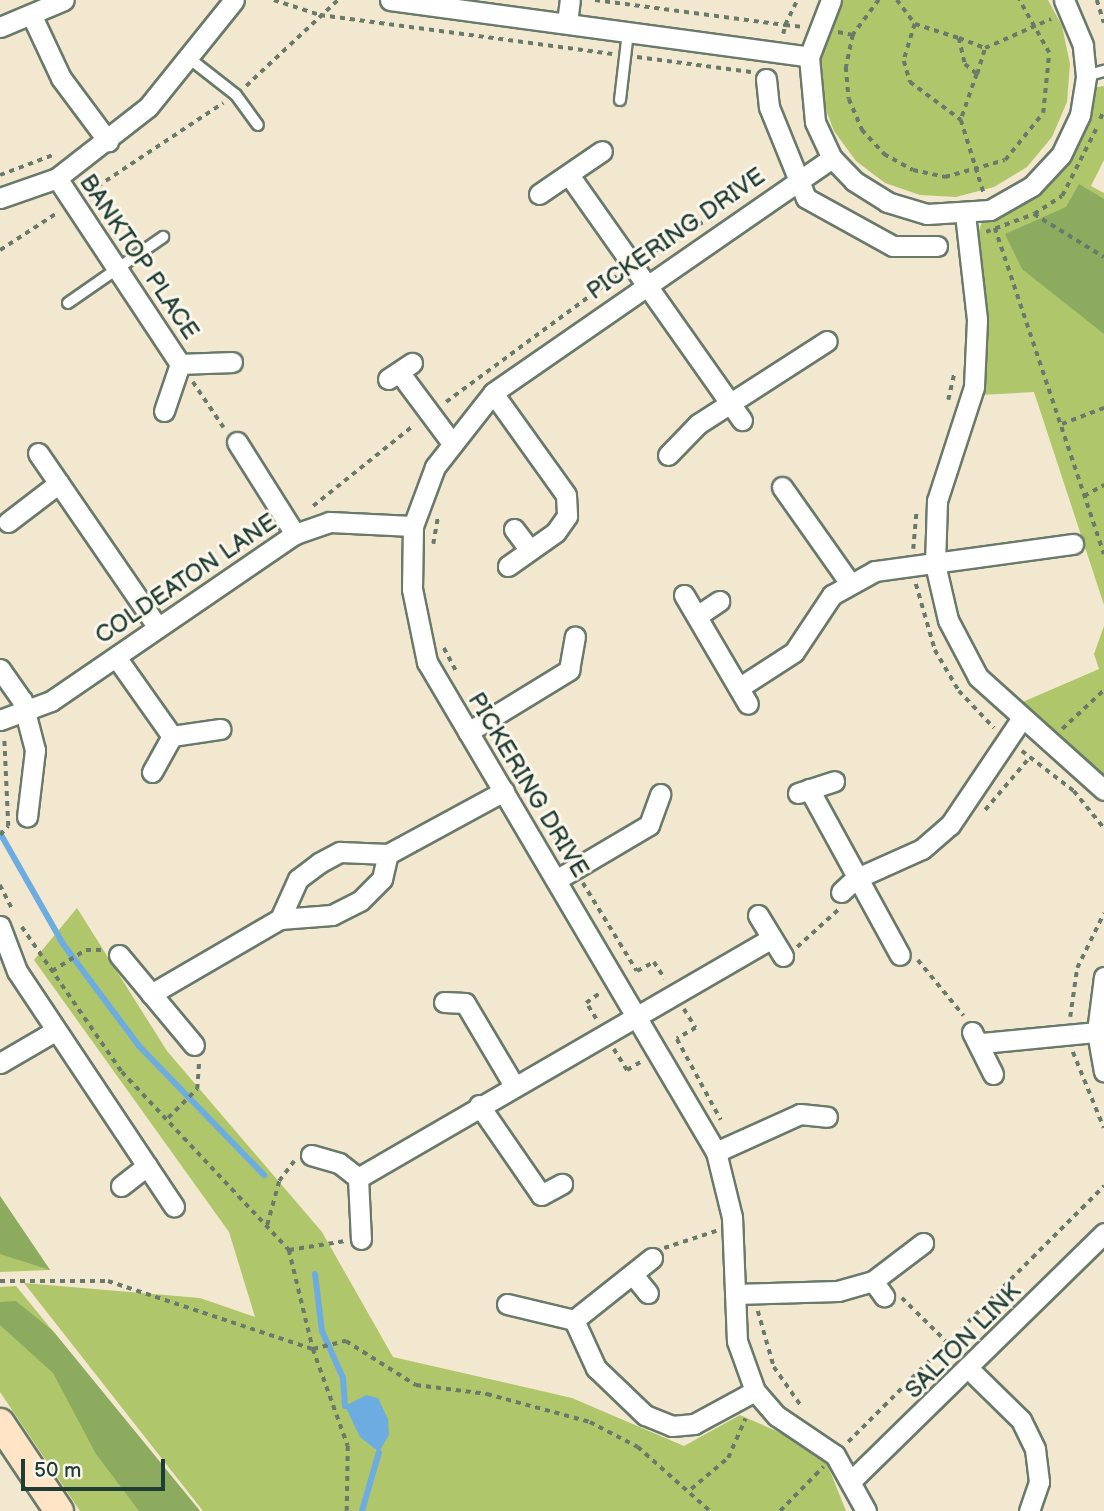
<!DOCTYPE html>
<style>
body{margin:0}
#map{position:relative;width:1104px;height:1511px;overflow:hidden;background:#f2e8cf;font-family:"Balsamiq Sans",sans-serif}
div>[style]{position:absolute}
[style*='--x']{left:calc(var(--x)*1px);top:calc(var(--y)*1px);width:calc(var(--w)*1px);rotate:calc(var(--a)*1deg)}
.green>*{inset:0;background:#b0c66a}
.forest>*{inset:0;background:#8cab5e}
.water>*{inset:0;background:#6dace0}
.stream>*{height:6px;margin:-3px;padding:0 3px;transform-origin:3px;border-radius:3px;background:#6dace0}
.path>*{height:3.5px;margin-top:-1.75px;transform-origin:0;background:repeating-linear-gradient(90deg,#69796a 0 5px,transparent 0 10px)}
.roads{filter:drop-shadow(2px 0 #69796a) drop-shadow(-2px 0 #69796a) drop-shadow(0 2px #69796a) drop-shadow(0 -2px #69796a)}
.lane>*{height:10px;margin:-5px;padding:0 5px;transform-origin:5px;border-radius:5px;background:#fff}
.street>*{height:19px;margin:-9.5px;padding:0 9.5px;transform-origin:9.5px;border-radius:9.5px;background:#fff}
.secondary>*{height:28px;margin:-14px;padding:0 14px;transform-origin:14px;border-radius:14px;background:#ffe4c6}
span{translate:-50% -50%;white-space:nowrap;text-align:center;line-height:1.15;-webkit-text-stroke:6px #fbf7ec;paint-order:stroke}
.street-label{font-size:24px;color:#1f3d34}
.scale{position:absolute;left:21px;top:1459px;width:144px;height:32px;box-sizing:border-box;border:4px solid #1f3d34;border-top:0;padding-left:9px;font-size:21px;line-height:24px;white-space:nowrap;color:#1f3d34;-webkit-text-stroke:5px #fbf7ec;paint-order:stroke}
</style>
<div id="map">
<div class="green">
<i style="clip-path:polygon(841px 0,1048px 0,1062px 26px,1070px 64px,1067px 102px,1052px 137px,1027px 167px,994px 187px,956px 197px,920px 195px,885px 183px,856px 161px,834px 131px,821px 97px,819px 60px)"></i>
<i style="clip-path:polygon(1104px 86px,1104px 160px,1091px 186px,1104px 193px,1104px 605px,1034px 392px,980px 395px,975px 241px,983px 219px,1040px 188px,1091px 88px)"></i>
<i style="clip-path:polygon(1104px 626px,1104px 775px,1018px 704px,1099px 669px,1094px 654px)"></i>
<i style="clip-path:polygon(77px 908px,167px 1051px,322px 1232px,393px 1357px,572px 1398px,684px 1446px,740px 1415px,822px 1451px,846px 1511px,203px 1511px,24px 1283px,200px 1298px,255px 1317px,229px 1232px,34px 960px)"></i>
<i style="clip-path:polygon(0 1196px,50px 1270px,0 1272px)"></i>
<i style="clip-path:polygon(16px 1286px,200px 1511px,80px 1511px,0 1392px,0 1287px)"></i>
</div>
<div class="forest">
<i style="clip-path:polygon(1079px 184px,1104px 199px,1104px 334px,1022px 269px,1005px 234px,1066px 207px)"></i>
<i style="clip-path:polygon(0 1196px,50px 1270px,0 1254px)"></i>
<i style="clip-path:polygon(16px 1301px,53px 1331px,200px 1511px,139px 1511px,96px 1454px,53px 1373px,0 1325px,0 1302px)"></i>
</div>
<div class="water">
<i style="clip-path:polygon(366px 1395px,378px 1398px,388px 1419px,389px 1435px,379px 1452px,360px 1437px,345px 1406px)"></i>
</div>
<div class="stream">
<i style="--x:0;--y:833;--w:128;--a:60.4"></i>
<i style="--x:63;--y:944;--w:127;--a:53.3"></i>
<i style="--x:139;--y:1046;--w:180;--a:45.9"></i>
<i style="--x:315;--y:1274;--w:57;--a:83"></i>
<i style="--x:322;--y:1331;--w:51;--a:65.9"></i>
<i style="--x:343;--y:1378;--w:28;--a:86"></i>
<i style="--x:362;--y:1511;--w:61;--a:-73.9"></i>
</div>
<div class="path">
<i style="--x:274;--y:0;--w:48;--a:18.1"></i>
<i style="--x:320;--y:15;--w:295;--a:7.6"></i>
<i style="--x:595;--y:0;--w:192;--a:7.5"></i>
<i style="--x:785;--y:25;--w:28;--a:-64"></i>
<i style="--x:879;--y:0;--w:44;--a:126.6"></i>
<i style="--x:853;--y:35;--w:33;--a:102"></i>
<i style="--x:846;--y:67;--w:32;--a:85"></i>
<i style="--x:849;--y:99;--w:34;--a:67"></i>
<i style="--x:862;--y:130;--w:33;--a:47"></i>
<i style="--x:884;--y:154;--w:33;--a:29"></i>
<i style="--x:913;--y:170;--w:33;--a:12"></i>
<i style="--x:945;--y:177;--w:62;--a:-15.8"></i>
<i style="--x:1005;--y:160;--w:60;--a:-51"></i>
<i style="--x:1043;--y:113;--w:60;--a:-84.3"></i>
<i style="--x:1049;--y:53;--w:61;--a:-119.5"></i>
<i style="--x:897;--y:0;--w:30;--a:53"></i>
<i style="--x:915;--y:24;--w:39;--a:107"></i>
<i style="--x:904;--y:61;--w:22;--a:74"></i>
<i style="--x:910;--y:82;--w:64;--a:36.7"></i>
<i style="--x:961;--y:120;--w:77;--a:72.7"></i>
<i style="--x:1097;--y:0;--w:24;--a:73"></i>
<i style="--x:915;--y:24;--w:46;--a:17.7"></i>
<i style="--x:959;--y:38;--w:27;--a:77"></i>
<i style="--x:965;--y:64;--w:16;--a:40"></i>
<i style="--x:977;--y:74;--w:49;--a:109.2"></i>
<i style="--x:838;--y:32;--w:15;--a:11"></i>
<i style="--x:783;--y:34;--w:9;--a:-77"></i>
<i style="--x:785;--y:25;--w:18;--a:6"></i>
<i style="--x:959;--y:38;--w:28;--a:21"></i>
<i style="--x:985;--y:48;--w:72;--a:-23.7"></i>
<i style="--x:637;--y:57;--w:115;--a:7.5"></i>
<i style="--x:977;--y:74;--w:27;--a:-73"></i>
<i style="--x:246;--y:86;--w:126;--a:-43.1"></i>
<i style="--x:1100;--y:119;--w:10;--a:-66"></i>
<i style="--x:0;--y:175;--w:57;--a:-20.7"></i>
<i style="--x:89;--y:192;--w:161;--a:-33.6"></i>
<i style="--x:1034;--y:214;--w:82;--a:31.6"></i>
<i style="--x:995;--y:228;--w:344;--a:71.5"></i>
<i style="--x:986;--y:232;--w:51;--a:-20.6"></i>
<i style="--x:1034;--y:214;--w:33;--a:-33"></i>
<i style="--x:1062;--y:196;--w:75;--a:-63.1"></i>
<i style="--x:0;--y:250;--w:68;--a:-33"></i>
<i style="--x:647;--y:256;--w:66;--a:-31.3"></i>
<i style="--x:193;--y:382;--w:55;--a:56"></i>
<i style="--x:948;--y:400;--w:28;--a:-77"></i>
<i style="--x:446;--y:402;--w:212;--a:-36.4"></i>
<i style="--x:1062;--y:424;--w:45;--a:-20.9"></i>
<i style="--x:1084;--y:496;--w:23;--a:-29"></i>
<i style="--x:313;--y:506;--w:129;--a:-38.7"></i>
<i style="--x:433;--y:544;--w:27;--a:-80"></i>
<i style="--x:913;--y:549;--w:38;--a:-85"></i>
<i style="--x:916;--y:584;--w:69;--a:73.9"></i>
<i style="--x:935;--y:650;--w:48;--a:59.7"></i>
<i style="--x:959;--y:691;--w:51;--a:46.6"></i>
<i style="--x:444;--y:648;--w:27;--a:62"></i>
<i style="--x:1062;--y:729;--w:57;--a:-42.9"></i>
<i style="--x:1022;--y:751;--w:66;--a:37.6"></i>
<i style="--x:1074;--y:791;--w:48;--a:51"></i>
<i style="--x:985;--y:810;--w:70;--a:-49.7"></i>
<i style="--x:0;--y:835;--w:12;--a:-48"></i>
<i style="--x:8;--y:826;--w:87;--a:-92.6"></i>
<i style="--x:556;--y:838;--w:17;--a:62"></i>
<i style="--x:583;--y:883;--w:103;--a:58.5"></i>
<i style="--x:637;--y:971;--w:19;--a:-28"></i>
<i style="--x:654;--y:962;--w:20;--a:57"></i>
<i style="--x:0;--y:885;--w:29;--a:63"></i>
<i style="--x:22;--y:927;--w:176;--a:55.4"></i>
<i style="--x:122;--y:1072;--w:244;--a:46.8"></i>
<i style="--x:289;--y:1250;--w:102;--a:76.4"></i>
<i style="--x:313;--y:1349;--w:103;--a:70.2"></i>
<i style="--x:348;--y:1446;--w:65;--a:90.9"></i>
<i style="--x:797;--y:947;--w:55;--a:-42.1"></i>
<i style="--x:918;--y:960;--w:72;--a:50.6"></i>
<i style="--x:52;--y:971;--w:40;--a:-32"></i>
<i style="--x:86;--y:950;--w:17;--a:0"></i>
<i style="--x:684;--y:1009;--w:22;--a:58"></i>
<i style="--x:696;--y:1028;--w:22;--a:150"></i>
<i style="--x:677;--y:1039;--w:92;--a:61.5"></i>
<i style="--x:1070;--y:1017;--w:49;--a:-81.9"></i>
<i style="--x:1077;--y:968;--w:61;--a:-63.9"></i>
<i style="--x:596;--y:1019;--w:19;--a:-122"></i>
<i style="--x:586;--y:1003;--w:19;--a:-36"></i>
<i style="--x:614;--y:1049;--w:25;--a:58"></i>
<i style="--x:627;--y:1070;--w:17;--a:-31"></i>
<i style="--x:1073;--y:1052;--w:82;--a:67.8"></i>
<i style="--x:168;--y:1118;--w:41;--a:-45"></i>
<i style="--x:197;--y:1089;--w:29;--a:-86"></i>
<i style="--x:267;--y:1225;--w:46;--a:-74.7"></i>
<i style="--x:279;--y:1181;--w:25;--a:-53"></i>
<i style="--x:664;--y:1248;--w:55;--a:-18.1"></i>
<i style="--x:289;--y:1250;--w:57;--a:-9.1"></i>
<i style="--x:0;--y:1281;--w:108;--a:0"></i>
<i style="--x:108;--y:1281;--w:216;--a:18.4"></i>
<i style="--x:313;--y:1349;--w:34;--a:-14"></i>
<i style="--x:346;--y:1341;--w:83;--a:32.2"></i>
<i style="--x:416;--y:1385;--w:72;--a:7.2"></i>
<i style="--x:487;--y:1394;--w:107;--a:15.2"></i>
<i style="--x:590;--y:1422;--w:54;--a:27.5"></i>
<i style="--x:638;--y:1447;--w:96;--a:41.6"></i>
<i style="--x:902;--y:1298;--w:64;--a:44.4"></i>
<i style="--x:758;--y:1311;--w:58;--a:74.1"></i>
<i style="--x:774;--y:1367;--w:49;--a:55"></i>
<i style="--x:848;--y:1442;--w:362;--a:-45"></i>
<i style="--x:691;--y:1489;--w:48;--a:-40"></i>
<i style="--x:728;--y:1458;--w:43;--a:-66.4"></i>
<i style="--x:780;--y:1511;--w:62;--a:-45.7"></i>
</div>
<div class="roads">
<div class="lane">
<i style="--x:190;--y:59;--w:58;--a:38"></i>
<i style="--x:236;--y:95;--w:37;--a:54"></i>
<i style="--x:1086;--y:76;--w:19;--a:-16"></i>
<i style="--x:620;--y:100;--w:68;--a:-83.3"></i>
<i style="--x:68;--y:303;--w:116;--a:-34.8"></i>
</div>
<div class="street">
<i style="--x:390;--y:0;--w:423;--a:7.7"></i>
<i style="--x:831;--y:0;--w:61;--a:111.1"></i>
<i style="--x:809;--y:57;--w:65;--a:84.7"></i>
<i style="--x:815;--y:122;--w:40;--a:65"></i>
<i style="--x:832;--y:158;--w:32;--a:46"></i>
<i style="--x:854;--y:181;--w:39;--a:32"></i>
<i style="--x:887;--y:202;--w:42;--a:16.7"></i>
<i style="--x:927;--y:214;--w:63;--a:-3.6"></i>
<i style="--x:990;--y:210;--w:48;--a:-29.7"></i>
<i style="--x:1032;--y:186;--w:42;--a:-46.9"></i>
<i style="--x:1061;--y:155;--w:44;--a:-64.6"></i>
<i style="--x:1080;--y:115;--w:39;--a:-81"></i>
<i style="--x:1086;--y:76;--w:31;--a:-96"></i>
<i style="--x:1083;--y:45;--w:49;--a:-112.9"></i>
<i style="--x:31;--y:14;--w:71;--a:64.9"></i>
<i style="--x:61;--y:78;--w:79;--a:53.3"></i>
<i style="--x:567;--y:23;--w:23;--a:-83"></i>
<i style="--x:0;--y:27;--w:69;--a:-22.9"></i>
<i style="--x:766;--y:79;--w:28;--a:84"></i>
<i style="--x:769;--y:107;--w:98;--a:67.9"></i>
<i style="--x:806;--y:198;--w:99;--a:28.9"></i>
<i style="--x:893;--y:246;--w:44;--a:0"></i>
<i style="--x:832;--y:158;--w:412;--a:145.3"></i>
<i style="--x:493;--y:393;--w:94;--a:128.1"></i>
<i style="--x:435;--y:467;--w:63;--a:110.4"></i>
<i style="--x:413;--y:526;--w:63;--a:90.9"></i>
<i style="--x:412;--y:589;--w:75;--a:78.4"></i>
<i style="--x:427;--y:662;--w:569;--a:59.47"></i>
<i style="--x:716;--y:1152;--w:67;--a:76.2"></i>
<i style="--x:732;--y:1217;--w:124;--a:87.7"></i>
<i style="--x:737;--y:1341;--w:53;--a:70.2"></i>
<i style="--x:755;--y:1391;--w:33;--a:49"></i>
<i style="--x:777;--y:1416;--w:70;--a:33.9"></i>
<i style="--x:835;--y:1455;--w:64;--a:61"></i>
<i style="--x:569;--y:175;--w:300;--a:54.8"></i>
<i style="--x:57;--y:178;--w:223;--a:56.5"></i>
<i style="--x:539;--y:194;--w:76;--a:-34.3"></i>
<i style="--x:0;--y:198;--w:60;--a:-19.3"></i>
<i style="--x:57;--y:178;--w:115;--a:-38"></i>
<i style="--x:148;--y:107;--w:137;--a:-51.2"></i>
<i style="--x:965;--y:214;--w:107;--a:83.5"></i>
<i style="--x:977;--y:320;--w:67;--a:92.6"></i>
<i style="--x:974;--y:387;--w:120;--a:108"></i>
<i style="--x:937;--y:501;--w:63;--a:91.8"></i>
<i style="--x:935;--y:564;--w:57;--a:76.9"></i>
<i style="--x:948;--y:620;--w:64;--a:62.2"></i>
<i style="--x:978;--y:677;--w:169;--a:41.9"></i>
<i style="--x:399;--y:372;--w:89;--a:53.3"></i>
<i style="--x:388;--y:379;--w:29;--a:-34"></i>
<i style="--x:493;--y:393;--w:125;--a:54.4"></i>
<i style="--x:566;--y:495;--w:21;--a:87"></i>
<i style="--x:567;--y:516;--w:19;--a:125"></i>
<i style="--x:556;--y:532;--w:59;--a:144.7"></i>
<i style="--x:164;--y:411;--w:50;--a:-71.2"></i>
<i style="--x:180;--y:364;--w:52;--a:-2.2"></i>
<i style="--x:237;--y:442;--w:109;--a:57.8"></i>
<i style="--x:38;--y:453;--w:210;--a:55.5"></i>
<i style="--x:668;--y:455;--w:43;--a:-45.9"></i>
<i style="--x:698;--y:424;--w:153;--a:-32.8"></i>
<i style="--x:782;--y:487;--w:116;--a:54.8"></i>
<i style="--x:8;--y:522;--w:64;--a:-37.4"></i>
<i style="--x:514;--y:529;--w:26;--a:53"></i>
<i style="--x:684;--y:595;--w:126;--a:59.6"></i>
<i style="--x:697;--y:616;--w:27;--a:-34"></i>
<i style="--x:116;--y:657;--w:97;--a:54.7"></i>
<i style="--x:0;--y:669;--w:38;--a:55"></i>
<i style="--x:22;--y:700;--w:52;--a:75.4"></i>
<i style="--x:35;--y:750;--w:67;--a:96.8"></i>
<i style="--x:740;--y:687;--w:64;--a:-32.9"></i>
<i style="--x:794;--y:652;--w:69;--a:-56.3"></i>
<i style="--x:832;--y:595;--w:49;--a:-29.2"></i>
<i style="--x:875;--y:571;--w:200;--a:-7.8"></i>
<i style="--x:0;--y:720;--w:54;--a:-20.4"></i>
<i style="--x:51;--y:701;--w:296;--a:-34.4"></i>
<i style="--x:295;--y:534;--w:36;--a:-19"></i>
<i style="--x:329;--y:522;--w:84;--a:2.7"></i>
<i style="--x:468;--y:732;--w:119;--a:-31.5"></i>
<i style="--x:569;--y:670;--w:34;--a:-80"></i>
<i style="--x:152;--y:772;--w:41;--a:-60.9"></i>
<i style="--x:172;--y:736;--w:49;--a:-8.3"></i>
<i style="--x:809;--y:789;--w:189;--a:61.3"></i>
<i style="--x:798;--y:793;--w:38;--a:-18"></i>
<i style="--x:556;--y:880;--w:108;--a:-30.6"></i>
<i style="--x:649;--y:825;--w:33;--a:-70"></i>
<i style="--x:841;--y:892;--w:19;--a:-43"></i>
<i style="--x:855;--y:879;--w:73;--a:-24.1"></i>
<i style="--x:922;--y:849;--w:37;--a:-41"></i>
<i style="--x:950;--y:825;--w:125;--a:-56.1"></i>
<i style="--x:758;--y:915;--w:48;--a:58.6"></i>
<i style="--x:280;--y:919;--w:44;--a:-65.8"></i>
<i style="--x:298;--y:879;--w:26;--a:-37"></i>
<i style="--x:319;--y:863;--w:24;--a:-28"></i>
<i style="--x:340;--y:852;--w:48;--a:2.4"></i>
<i style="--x:0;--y:926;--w:48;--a:69.3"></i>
<i style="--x:17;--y:971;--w:283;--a:56.3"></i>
<i style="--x:119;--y:955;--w:117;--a:50.2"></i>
<i style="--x:1104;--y:977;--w:55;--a:97.3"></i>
<i style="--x:1097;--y:1032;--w:40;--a:80"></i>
<i style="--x:151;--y:994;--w:149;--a:-30.2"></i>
<i style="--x:280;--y:919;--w:52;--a:-4.4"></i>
<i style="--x:332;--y:915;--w:31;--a:-27"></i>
<i style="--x:360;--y:901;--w:31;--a:-45"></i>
<i style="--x:382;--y:879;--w:26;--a:-77"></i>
<i style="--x:388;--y:854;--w:132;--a:-28.5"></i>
<i style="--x:444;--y:1002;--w:21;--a:3"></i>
<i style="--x:465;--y:1003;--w:94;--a:59.3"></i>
<i style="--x:972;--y:1032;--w:47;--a:63.4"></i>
<i style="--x:982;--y:1043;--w:116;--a:-5.5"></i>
<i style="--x:0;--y:1063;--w:64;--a:-30.2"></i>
<i style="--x:479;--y:1105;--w:109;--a:55.4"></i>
<i style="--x:541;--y:1195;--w:24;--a:-28"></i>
<i style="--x:716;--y:1152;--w:92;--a:-24.3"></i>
<i style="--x:800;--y:1114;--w:27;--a:6"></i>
<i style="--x:311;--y:1155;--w:29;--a:16"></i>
<i style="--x:339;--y:1163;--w:24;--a:38"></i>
<i style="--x:358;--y:1178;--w:61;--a:87.2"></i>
<i style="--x:358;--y:1178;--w:476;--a:-30.1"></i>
<i style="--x:121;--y:1186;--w:33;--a:-38"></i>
<i style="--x:652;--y:1258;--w:100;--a:141.5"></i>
<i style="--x:574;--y:1320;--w:53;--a:65.4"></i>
<i style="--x:596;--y:1368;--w:68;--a:43.8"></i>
<i style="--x:645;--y:1415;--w:29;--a:22"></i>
<i style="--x:672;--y:1426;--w:22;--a:-5"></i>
<i style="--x:694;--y:1424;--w:69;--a:-28.4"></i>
<i style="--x:634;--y:1276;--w:22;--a:51"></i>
<i style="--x:873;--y:1281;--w:19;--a:54"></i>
<i style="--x:735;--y:1294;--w:103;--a:-1.7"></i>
<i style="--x:838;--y:1291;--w:36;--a:-16"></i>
<i style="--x:873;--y:1281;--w:63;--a:-37.2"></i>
<i style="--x:507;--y:1304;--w:69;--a:13.4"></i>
<i style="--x:970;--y:1370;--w:71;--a:44.4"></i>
<i style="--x:1021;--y:1420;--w:32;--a:64"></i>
<i style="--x:1035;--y:1449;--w:33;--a:83"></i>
<i style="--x:1039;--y:1482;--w:31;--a:109"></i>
<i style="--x:852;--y:1480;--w:353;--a:-44.4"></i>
</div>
<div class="secondary">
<i style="--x:0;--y:1423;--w:106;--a:56.2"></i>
</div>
</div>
<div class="street-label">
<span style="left:676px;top:234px;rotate:-35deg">PICKERING DRIVE</span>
<span style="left:139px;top:257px;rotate:56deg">BANKTOP PLACE</span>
<span style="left:186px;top:579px;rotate:-34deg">COLDEATON LANE</span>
<span style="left:528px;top:785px;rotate:59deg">PICKERING DRIVE</span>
<span style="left:963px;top:1341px;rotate:-45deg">SALTON LINK</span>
</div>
<div class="scale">50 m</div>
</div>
